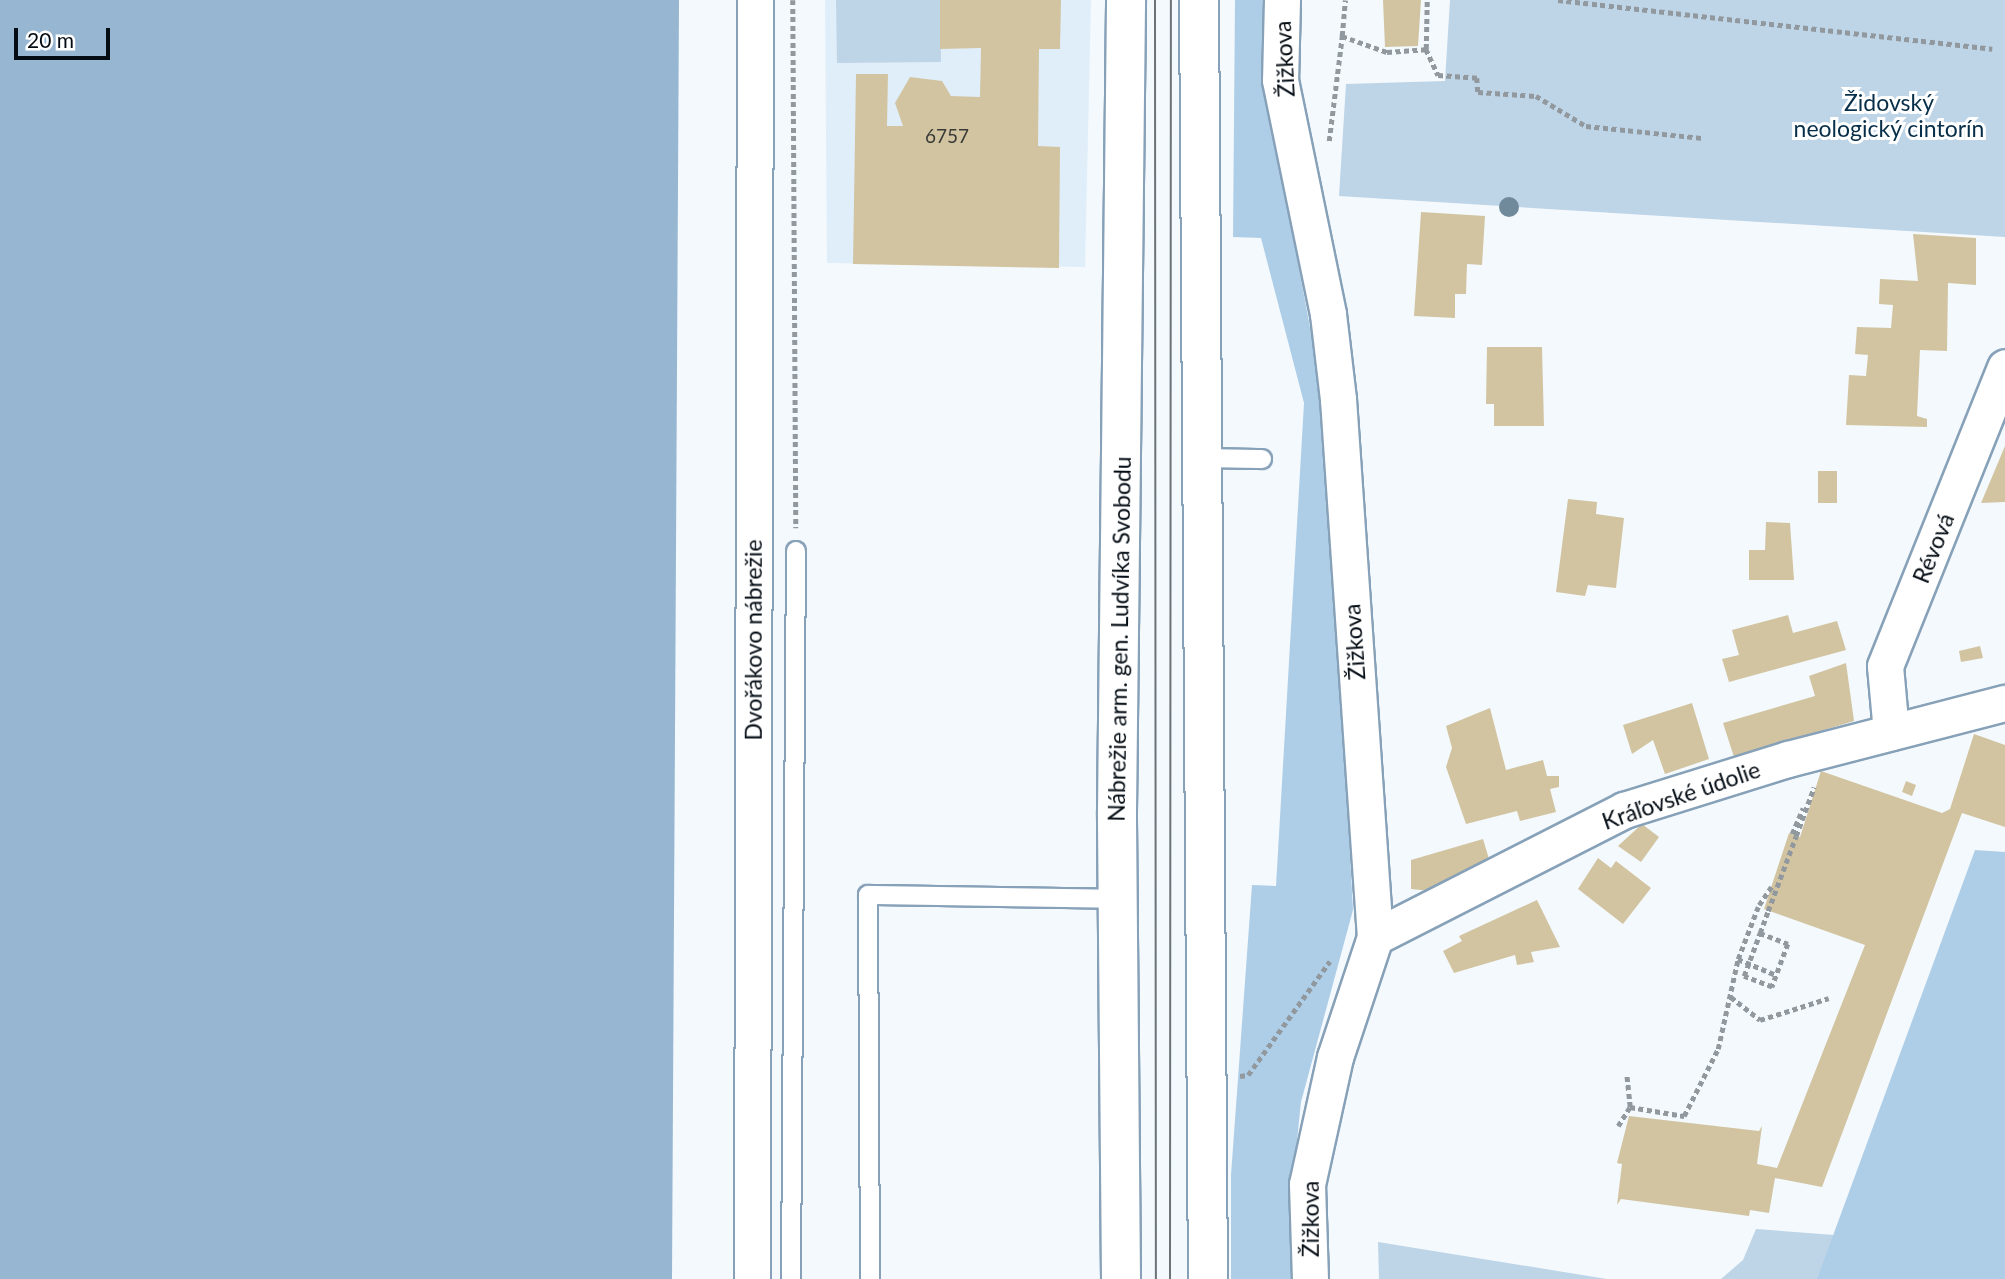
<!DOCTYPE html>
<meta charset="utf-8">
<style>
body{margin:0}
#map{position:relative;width:2005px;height:1279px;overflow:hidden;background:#f3f9fd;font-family:Lato,sans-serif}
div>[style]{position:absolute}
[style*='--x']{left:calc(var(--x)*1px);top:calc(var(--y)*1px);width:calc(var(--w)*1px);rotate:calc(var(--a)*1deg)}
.built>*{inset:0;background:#e0eefa}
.green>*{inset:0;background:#bed4e7}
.forest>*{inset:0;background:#aecee8}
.water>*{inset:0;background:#97b6d1}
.building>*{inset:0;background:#d2c4a0}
.path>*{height:4.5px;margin-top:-2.25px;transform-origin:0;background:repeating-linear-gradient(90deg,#91989e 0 5px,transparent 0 8.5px)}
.roads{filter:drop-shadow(2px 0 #87a1b8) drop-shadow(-2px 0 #87a1b8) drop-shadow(0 2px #87a1b8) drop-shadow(0 -2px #87a1b8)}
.lane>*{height:18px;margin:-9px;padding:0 9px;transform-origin:9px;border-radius:9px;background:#fff}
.street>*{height:35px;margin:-17.5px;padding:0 17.5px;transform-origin:17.5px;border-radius:17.5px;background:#fff}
.secondary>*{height:38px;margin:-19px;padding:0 19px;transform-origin:19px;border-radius:19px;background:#fff}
.tram>*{height:2px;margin:-1px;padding:0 1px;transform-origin:1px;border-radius:1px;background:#6b7379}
.path-bridge>*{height:4.5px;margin-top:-2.25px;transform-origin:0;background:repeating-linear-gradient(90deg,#91989e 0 5px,transparent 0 8.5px)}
.trees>*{width:20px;height:20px;margin:-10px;border-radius:50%;background:#718a9b}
span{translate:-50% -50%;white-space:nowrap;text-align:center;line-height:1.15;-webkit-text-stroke:6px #fff;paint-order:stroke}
.number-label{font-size:19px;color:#383a37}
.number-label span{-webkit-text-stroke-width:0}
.street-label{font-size:23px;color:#040c14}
.park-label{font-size:23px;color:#072f4a}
.scale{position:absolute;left:14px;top:28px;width:96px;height:32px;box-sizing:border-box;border:4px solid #040c14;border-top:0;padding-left:9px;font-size:21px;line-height:24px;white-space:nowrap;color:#040c14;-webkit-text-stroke:5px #fff;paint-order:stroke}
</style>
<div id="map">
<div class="built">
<i style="clip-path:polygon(825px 0,1091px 0,1085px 267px,827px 263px)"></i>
</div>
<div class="green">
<i style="clip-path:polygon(836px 0,940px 0,941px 62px,837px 63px)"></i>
<i style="clip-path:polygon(1450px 0,2005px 0,2005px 237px,1339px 196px,1346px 84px,1445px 81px)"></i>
<i style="clip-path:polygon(1756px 1229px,1940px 1243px,2005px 1267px,2005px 1279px,1721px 1279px,1743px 1260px)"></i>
<i style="clip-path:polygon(1378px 1242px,1607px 1279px,1379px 1279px)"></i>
</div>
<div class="forest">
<i style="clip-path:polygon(1235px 0,1264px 0,1270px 114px,1327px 418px,1353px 910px,1301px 1102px,1291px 1199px,1298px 1279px,1231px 1279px,1231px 1175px,1252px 885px,1276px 886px,1304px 403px,1261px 238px,1233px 237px)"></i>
<i style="clip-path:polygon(1975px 850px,2005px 852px,2005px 1279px,1817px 1279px)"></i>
</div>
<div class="water">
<i style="clip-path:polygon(0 0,679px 0,672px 1279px,0 1279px)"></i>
</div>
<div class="building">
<i style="clip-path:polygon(940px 0,1061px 0,1060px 49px,1039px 49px,1038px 146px,1060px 147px,1059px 268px,853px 264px,856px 74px,888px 74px,887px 126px,903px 126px,895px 103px,910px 77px,942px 81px,951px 96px,980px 97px,981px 48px,940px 49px)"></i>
<i style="clip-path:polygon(1383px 0,1421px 0,1418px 46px,1385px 47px)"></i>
<i style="clip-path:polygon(1421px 212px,1485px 216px,1482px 265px,1467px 264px,1466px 294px,1455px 294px,1455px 318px,1414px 316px)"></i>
<i style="clip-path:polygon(1913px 234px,1976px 238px,1976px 285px,1948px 283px,1947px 351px,1920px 350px,1917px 416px,1927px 419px,1927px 427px,1846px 425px,1849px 375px,1866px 376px,1868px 355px,1855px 354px,1857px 327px,1891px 328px,1893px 305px,1879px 304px,1880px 279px,1918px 281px)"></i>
<i style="clip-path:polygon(1487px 347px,1542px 347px,1544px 426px,1494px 426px,1494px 404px,1486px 404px)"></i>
<i style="clip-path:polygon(2005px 446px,2005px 502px,1981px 503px,1992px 477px)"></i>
<i style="clip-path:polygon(1818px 471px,1837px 471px,1837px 503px,1818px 503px)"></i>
<i style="clip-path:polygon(1568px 499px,1597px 502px,1596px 514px,1624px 518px,1616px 588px,1588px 585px,1585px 596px,1556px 592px)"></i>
<i style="clip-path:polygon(1766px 522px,1790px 523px,1794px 580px,1749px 580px,1749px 550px,1765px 550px)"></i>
<i style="clip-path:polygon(1788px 615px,1793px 633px,1837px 621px,1846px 650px,1729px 682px,1722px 659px,1739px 655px,1732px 630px)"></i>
<i style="clip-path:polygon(1980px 646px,1983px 658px,1961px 662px,1959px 651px)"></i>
<i style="clip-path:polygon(1846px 663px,1854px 721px,1734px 757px,1723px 723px,1815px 696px,1809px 676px)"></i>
<i style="clip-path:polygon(1692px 703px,1709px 759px,1665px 774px,1653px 740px,1632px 754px,1623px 725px)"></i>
<i style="clip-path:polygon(1490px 708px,1506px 770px,1543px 760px,1547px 776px,1559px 776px,1559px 787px,1550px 789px,1556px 812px,1520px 821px,1517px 811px,1466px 824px,1446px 767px,1452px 748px,1446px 726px)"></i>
<i style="clip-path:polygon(1974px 734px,2005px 745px,2005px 827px,1962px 813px,1822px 1187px,1775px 1178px,1769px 1213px,1750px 1210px,1749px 1216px,1621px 1199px,1617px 1205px,1622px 1164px,1617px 1163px,1629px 1116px,1759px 1131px,1762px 1126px,1757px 1164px,1777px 1168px,1865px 945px,1764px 909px,1789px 833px,1800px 837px,1821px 771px,1942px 813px,1950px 809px)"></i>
<i style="clip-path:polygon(1906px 781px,1916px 785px,1912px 796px,1902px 792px)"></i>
<i style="clip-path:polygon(1642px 824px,1659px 837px,1641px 862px,1618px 846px)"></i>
<i style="clip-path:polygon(1483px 839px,1489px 859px,1430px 891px,1411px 889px,1411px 860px)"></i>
<i style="clip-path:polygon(1598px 858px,1611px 868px,1616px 861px,1651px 888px,1623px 924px,1578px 889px)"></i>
<i style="clip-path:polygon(1537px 900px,1560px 947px,1531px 952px,1534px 962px,1517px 965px,1515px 955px,1454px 973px,1443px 951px,1462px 941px,1459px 936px)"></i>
</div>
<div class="path">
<i style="--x:793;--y:0;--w:528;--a:89.67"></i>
<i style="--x:1558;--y:0;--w:437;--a:6.4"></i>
<i style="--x:1342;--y:36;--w:36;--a:-85"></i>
<i style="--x:1426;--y:49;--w:29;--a:65"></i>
<i style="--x:1438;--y:75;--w:39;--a:4"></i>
<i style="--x:1477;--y:78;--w:14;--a:86"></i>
<i style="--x:1478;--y:92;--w:58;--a:3.9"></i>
<i style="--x:1536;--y:96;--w:58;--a:31"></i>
<i style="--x:1586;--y:126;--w:118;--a:5.9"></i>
<i style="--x:1329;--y:141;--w:106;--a:-82.9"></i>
<i style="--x:1342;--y:36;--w:48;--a:19.6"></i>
<i style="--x:1387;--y:52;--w:39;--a:-4"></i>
<i style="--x:1426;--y:49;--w:49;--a:-88.8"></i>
<i style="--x:1792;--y:834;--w:28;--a:-67"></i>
<i style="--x:1796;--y:836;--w:52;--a:-69.8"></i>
<i style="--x:1759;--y:905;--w:22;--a:-56"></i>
<i style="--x:1738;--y:959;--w:41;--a:22.8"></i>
<i style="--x:1731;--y:997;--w:37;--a:38"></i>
<i style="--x:1760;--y:1020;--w:72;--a:-17.7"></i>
<i style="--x:1240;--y:1076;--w:8;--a:-7"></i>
<i style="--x:1248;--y:1075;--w:140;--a:-54.3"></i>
<i style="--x:1630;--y:1107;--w:55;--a:9.5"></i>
<i style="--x:1684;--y:1116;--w:75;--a:-63.1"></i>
<i style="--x:1718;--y:1049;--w:92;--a:-77.5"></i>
<i style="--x:1738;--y:959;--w:56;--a:-69"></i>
<i style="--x:1618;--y:1126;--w:22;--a:-58"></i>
<i style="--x:1630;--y:1107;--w:31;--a:-96"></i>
</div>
<div class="roads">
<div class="lane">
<i style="--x:1199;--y:458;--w:63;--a:0.9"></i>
<i style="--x:791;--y:1279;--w:728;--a:-89.61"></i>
<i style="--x:870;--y:1279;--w:384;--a:-90.3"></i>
<i style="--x:868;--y:895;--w:249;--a:0.9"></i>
</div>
<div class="street">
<i style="--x:1282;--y:0;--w:80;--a:91.4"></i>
<i style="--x:1280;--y:80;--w:239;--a:78.4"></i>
<i style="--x:1328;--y:314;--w:86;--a:83.3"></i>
<i style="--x:1338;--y:399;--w:539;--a:86.07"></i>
<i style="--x:1375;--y:937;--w:126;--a:108.4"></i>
<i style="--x:1335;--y:1057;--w:130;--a:102.4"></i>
<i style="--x:1307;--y:1184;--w:95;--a:88.2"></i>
<i style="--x:1891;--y:732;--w:66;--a:-95.2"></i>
<i style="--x:1885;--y:666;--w:322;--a:-68.1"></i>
<i style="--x:1375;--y:937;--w:280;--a:-27"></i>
<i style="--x:1624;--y:810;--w:172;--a:-17.3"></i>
<i style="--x:1788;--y:759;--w:224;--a:-14.5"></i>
<i style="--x:752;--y:1279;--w:1279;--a:-89.87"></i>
</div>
<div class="secondary">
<i style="--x:1199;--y:0;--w:1279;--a:89.6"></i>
<i style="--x:1121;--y:1279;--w:468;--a:-90.5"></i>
<i style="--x:1117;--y:811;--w:811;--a:-89.36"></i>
</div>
</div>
<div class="tram">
<i style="--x:1155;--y:0;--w:1279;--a:89.96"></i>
<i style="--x:1170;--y:1279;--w:1279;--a:-89.96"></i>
</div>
<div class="path-bridge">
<i style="--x:1760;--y:933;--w:30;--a:21"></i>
<i style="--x:1788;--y:944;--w:46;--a:110.4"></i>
<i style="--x:1772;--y:987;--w:30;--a:-159"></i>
<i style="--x:1744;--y:976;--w:46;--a:-69.6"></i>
<i style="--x:1760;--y:933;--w:23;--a:-70"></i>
<i style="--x:1768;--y:911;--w:80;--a:-69.5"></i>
</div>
<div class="trees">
<i style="left:1509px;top:207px"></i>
</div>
<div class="number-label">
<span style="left:947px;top:136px">6757</span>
</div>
<div class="street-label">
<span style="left:1284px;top:59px;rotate:-93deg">Žižkova</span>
<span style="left:1933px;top:548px;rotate:-68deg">Révová</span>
<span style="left:1119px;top:639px;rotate:-89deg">Nábrežie arm. gen. Ludvíka Svobodu</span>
<span style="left:753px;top:640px;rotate:-90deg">Dvořákovo nábrežie</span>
<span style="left:1354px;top:642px;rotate:-94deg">Žižkova</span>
<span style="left:1681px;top:795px;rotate:-19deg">Kráľovské údolie</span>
<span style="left:1310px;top:1219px;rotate:-90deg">Žižkova</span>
</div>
<div class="park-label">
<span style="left:1889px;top:115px">Židovský<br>neologický cintorín</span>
</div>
<div class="scale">20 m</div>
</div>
